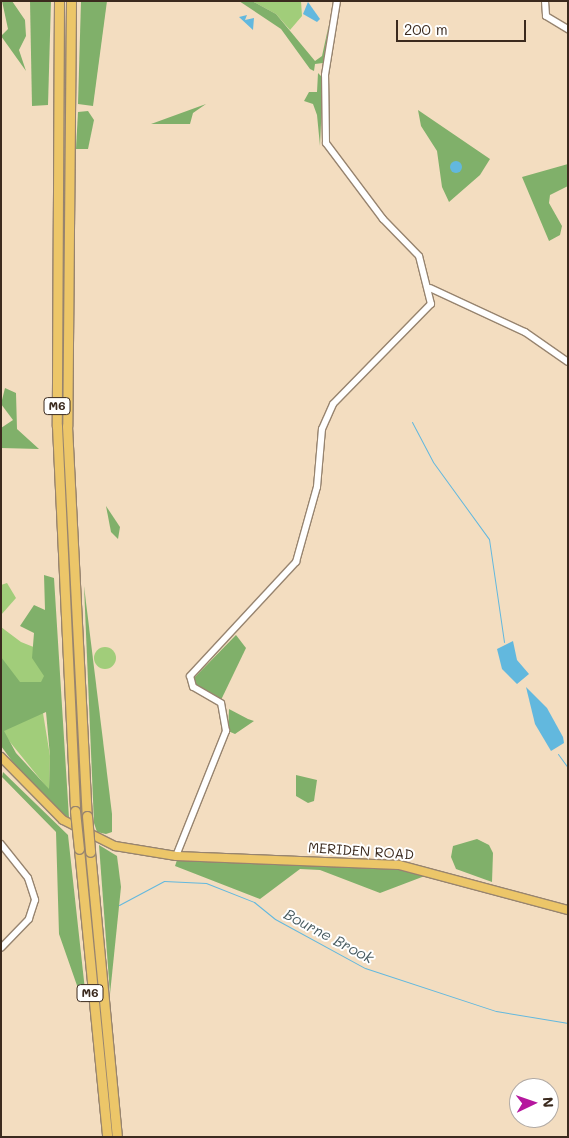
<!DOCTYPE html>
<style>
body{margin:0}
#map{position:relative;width:569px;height:1138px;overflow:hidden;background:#f3ddc0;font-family:Mali,sans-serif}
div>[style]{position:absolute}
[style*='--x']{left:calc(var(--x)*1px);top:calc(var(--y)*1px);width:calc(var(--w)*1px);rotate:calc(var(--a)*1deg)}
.green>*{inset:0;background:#a1cd7a}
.round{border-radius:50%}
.forest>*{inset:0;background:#80b06a}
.water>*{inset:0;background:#62b8de}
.stream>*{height:1px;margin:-0.5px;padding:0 0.5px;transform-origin:0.5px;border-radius:0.5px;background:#62b8de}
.roads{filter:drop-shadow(1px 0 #97846f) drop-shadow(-1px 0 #97846f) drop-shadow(0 1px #97846f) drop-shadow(0 -1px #97846f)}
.minor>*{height:6px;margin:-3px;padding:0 3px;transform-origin:3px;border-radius:3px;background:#fff}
.major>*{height:8px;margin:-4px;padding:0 4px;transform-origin:4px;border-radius:4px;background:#ecc669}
.highway>*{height:9px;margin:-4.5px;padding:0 4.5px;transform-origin:4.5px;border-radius:4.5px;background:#ecc669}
.bridges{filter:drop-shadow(1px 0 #97846f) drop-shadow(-1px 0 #97846f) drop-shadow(0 1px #97846f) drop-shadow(0 -1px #97846f)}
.highway-bridge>*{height:9px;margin:-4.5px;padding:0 4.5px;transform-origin:4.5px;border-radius:4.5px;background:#ecc669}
span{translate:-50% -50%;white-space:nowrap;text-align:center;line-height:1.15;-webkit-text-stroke:4px #fff;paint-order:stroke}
.shield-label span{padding:1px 4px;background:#fff;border:1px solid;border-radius:4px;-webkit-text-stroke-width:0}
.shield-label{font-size:12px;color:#3b2a1e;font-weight:700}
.street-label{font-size:14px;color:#3b2a1e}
.water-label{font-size:15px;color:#495c61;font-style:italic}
.frame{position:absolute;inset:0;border:2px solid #3b2a1e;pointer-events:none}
.north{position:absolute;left:509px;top:1078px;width:50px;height:50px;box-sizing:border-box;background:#fff;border:1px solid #b1aaa5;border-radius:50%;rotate:87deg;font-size:14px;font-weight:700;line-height:20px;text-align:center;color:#3b2a1e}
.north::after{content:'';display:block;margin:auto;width:18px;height:22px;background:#b5179e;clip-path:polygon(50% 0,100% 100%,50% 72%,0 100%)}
.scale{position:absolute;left:396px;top:20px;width:130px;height:22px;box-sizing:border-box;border:2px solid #3b2a1e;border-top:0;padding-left:6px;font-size:15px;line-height:18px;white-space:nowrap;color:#3b2a1e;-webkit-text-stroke:4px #fff;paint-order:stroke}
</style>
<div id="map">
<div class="green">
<i style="clip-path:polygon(252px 1px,301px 1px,302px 16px,290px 30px,276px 14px)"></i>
<i style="clip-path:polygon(7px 583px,16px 598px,1px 615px,1px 585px)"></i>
<i style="clip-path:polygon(1px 627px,21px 642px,46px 652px,43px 713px,50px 756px,49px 790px,1px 731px)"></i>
<i class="round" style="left:94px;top:647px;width:22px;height:22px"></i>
</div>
<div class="forest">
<i style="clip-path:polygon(2px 1px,12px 1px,25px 20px,26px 36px,19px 50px,26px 71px,1px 36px,8px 29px)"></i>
<i style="clip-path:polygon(30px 1px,51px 1px,48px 105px,32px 106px)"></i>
<i style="clip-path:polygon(81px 1px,107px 1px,93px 106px,78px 104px)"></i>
<i style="clip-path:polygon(239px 1px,252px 1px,276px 14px,315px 61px,322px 56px,329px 24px,323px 63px,315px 64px,314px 71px,310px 69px,281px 29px)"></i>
<i style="clip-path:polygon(318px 73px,323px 78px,320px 146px,317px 115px,313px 104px,304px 101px,309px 92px,317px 92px)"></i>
<i style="clip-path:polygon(206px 104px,193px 113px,190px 124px,151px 124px)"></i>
<i style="clip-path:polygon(418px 110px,490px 159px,480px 175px,449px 202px,442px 187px,437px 151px,421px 126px)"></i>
<i style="clip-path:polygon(88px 111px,94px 120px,88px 149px,76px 149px,78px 112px)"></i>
<i style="clip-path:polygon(568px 164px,568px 186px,550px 195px,549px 203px,562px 226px,560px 235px,549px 241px,522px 177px)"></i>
<i style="clip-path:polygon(5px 388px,16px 393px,17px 429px,39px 449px,1px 448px,1px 428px,13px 420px,1px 404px)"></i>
<i style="clip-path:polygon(106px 506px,120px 527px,118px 539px,111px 532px)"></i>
<i style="clip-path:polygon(evenodd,44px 575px,54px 578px,69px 818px,34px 791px,1px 746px,1px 657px,20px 682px,41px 682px,44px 676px,32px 658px,34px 633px,20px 626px,34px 605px,45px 610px,44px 575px,46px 712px,50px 756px,49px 789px,16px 753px,4px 731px,46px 712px)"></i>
<i style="clip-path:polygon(84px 586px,112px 814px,112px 832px,106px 834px,97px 832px,94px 823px)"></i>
<i style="clip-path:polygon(236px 635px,246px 648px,221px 700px,197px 687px,193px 679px)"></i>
<i style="clip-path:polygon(229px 709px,248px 719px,254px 721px,235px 734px,228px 731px)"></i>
<i style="clip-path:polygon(3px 772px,68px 835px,85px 990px,81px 997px,59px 934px,56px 832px,2px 777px)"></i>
<i style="clip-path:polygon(296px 775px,317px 780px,314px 801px,308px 803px,296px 796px)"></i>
<i style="clip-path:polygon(477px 839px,489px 845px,493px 853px,492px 882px,456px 869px,451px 857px,453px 846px)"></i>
<i style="clip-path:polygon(99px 845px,117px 856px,121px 887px,110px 994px)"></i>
<i style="clip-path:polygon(177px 860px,382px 866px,430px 874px,380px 893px,320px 870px,300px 869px,260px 899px,175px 866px)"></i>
</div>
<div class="water">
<i style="clip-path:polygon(308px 2px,320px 19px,317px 22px,303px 14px)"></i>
<i style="clip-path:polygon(247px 15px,245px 20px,254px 18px,253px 30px,239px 17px)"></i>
<i class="round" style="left:450px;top:161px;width:12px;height:12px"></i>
<i style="clip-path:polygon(513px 641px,517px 660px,529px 674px,517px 684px,502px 669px,497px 649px)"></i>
<i style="clip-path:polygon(526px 687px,547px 708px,563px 737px,564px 743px,551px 751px,535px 724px)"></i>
</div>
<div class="stream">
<i style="--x:412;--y:422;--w:45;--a:62.3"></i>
<i style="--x:433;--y:462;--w:95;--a:54"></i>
<i style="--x:489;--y:539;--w:104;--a:81.7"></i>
<i style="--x:558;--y:754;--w:17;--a:54"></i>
<i style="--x:119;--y:905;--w:51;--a:-28.1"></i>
<i style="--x:164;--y:881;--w:42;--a:2.7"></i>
<i style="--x:206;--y:883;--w:52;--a:21.6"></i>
<i style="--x:254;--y:902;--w:27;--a:39"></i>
<i style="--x:275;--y:919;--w:102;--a:28.6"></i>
<i style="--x:365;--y:968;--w:138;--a:18.2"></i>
<i style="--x:496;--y:1011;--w:73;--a:9.5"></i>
</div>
<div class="roads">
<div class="minor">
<i style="--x:545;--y:1;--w:15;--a:86"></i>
<i style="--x:546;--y:16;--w:26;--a:31"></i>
<i style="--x:430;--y:288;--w:105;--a:24.9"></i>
<i style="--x:525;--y:332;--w:52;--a:34.9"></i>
<i style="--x:1;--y:844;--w:43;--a:51.5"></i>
<i style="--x:28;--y:878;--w:23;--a:72"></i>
<i style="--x:35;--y:900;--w:20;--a:108"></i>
<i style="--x:29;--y:919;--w:40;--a:134"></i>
<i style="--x:176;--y:856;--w:135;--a:-68.2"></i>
<i style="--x:226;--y:731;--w:28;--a:-100"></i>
<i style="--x:221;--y:703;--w:32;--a:-150"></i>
<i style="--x:193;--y:687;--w:11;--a:-105"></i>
<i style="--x:190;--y:676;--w:156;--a:-47.1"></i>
<i style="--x:296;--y:562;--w:78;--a:-74.4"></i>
<i style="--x:317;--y:487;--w:58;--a:-85.1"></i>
<i style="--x:322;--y:429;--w:27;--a:-66"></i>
<i style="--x:333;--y:404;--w:140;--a:-45.6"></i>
<i style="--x:431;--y:304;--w:49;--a:-104"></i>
<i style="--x:419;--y:256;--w:52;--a:-134.2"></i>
<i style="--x:383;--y:219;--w:95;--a:-126.9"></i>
<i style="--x:326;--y:143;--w:68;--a:-90.8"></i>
<i style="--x:325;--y:75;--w:75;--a:-80.8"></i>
</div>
<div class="major">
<i style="--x:1;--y:757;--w:88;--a:45.5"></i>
<i style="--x:63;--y:820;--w:58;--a:26.6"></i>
<i style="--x:115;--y:846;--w:62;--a:9.3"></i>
<i style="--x:176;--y:856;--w:223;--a:2.3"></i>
<i style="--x:399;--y:865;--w:175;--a:14.9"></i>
</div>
<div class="highway">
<i style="--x:59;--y:1;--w:425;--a:90.3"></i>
<i style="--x:57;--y:426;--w:385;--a:87.3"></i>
<i style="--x:71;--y:1;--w:425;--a:90.5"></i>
<i style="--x:67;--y:426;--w:391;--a:87.1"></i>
<i style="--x:79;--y:849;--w:289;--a:84.4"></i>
<i style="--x:90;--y:852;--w:286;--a:84.6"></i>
</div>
</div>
<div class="bridges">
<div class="highway-bridge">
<i style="--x:75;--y:811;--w:38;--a:84"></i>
<i style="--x:87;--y:816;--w:36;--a:85"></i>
</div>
</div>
<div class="shield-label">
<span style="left:57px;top:406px">M6</span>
<span style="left:90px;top:993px">M6</span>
</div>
<div class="street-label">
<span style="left:361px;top:851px;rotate:4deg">MERIDEN ROAD</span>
</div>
<div class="water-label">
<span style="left:329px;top:936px;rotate:28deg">Bourne Brook</span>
</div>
<div class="frame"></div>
<div class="north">N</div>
<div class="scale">200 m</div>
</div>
